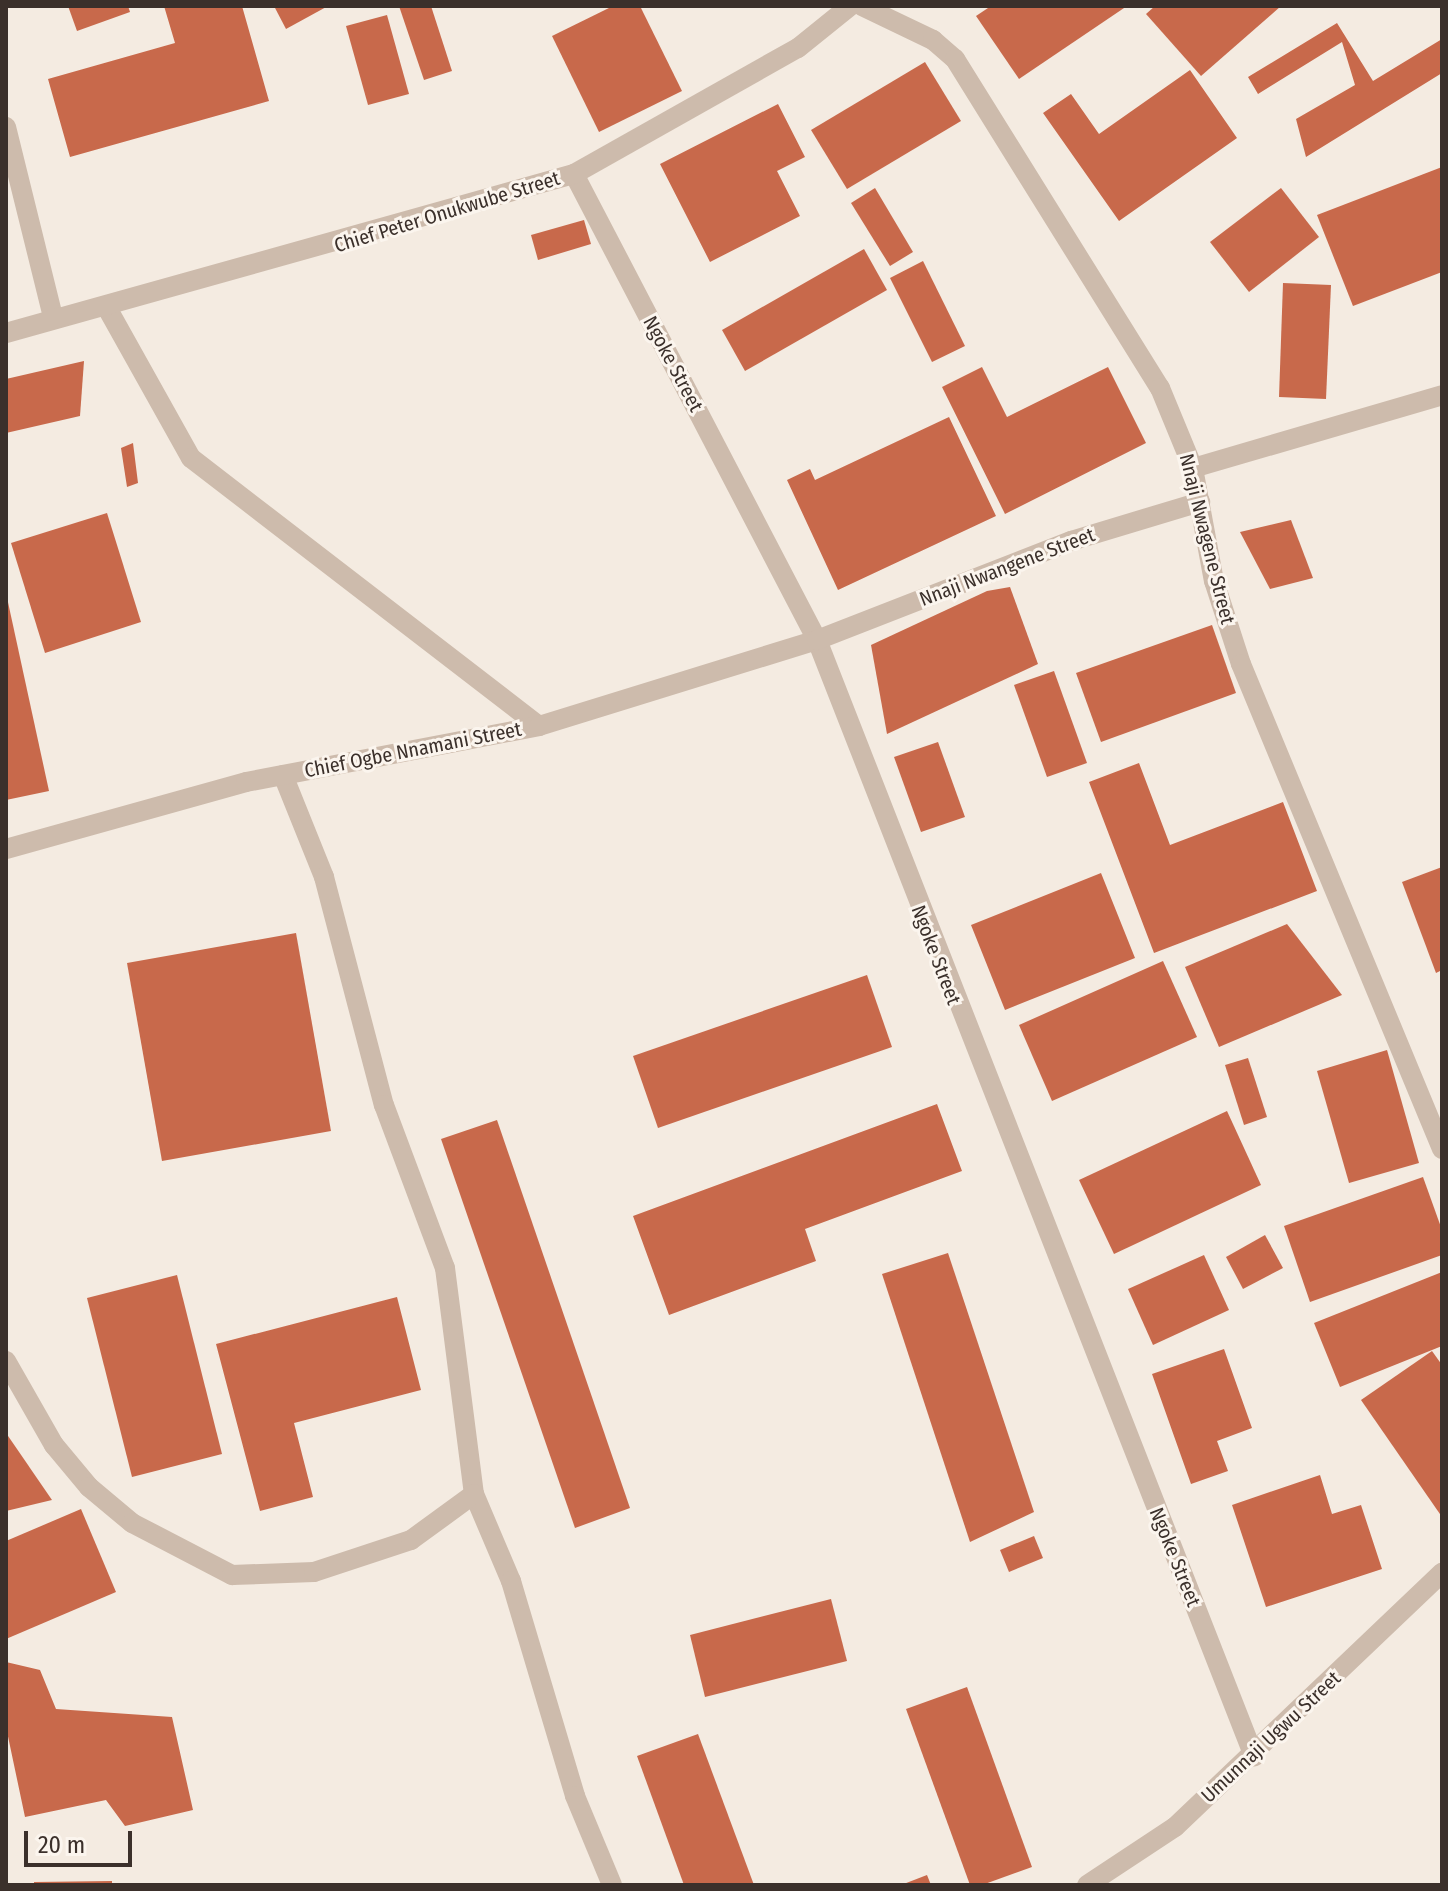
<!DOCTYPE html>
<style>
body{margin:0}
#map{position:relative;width:1448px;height:1891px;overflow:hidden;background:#f4ebe1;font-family:"Fira Sans Condensed",sans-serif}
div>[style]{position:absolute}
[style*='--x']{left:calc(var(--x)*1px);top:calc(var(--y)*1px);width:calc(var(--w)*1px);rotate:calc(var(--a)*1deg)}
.building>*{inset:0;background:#c8694b}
.minor>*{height:20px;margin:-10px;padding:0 10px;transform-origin:10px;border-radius:10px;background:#cdbbac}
span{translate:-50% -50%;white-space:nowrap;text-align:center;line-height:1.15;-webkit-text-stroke:6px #fbf5ee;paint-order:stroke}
.street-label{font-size:20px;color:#3b302b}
.frame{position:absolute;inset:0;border:8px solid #3b302b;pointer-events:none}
.scale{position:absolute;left:24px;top:1831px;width:108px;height:36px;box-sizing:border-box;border:4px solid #3b302b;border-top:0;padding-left:10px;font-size:24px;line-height:28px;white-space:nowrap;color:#3b302b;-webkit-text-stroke:6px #fbf5ee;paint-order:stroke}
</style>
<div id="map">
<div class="building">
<i style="clip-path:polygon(68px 6px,128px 6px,130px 12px,77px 31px)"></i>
<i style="clip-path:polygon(164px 6px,242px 6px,269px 101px,70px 157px,48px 79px,175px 43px)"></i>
<i style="clip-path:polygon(274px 6px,328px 6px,286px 29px)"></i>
<i style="clip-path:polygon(399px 6px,431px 6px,452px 71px,424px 80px)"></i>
<i style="clip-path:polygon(613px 6px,640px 6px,682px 91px,599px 132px,552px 36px)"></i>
<i style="clip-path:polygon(991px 6px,1127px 6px,1019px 79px,976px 16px)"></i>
<i style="clip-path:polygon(1155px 6px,1281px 6px,1201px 76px,1146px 14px)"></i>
<i style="clip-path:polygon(387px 15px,409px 94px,368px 105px,346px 26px)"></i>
<i style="clip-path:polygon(1337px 23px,1373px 81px,1442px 39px,1442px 73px,1306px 157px,1296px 119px,1355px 85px,1342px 42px,1258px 94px,1248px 77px)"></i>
<i style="clip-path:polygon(925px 62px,961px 121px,847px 189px,811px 130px)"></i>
<i style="clip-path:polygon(1190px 70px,1237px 138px,1119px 221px,1043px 113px,1071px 94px,1099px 134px)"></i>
<i style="clip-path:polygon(778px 104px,805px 157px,777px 171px,800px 216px,710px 262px,660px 164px)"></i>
<i style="clip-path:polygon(1442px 167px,1442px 272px,1353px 306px,1317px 215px)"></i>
<i style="clip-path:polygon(875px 188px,913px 252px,890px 266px,851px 203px)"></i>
<i style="clip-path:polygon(1281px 188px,1319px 237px,1249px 292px,1210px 242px)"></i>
<i style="clip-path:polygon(584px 220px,591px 244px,538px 260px,531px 235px)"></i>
<i style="clip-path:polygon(864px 249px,887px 290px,745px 371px,722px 330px)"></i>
<i style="clip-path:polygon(923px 261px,965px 346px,932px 362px,890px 278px)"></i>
<i style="clip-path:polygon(1283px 283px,1331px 285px,1326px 399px,1279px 397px)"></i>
<i style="clip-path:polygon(84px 361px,80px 416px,6px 433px,6px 379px)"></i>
<i style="clip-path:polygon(982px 367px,1007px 417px,1108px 367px,1146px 443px,1005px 514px,942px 387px)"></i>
<i style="clip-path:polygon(949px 417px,996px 516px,838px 590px,787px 480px,810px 469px,815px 480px)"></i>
<i style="clip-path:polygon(133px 443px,138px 483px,127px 487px,121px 448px)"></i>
<i style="clip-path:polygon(107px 513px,141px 622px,45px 653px,11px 543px)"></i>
<i style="clip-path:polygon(1291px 520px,1313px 578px,1270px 589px,1240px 532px)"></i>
<i style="clip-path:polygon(1010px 587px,1038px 664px,887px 734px,871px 645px,987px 591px)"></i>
<i style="clip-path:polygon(6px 593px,49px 791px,6px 800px)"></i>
<i style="clip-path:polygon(1212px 625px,1236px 693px,1101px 742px,1076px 673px)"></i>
<i style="clip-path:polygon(1054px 671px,1087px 763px,1047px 777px,1014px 685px)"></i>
<i style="clip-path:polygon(938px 742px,965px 817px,921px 832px,894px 757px)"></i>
<i style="clip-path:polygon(1139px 763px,1170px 845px,1283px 802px,1317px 891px,1154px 953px,1089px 782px)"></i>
<i style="clip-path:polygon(1442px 867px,1442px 970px,1436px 973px,1402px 882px)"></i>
<i style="clip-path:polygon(1101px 873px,1135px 958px,1005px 1010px,971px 925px)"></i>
<i style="clip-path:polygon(1287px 924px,1342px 995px,1219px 1047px,1185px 967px)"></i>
<i style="clip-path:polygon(296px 933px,331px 1131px,162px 1161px,127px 963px)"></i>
<i style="clip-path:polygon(1163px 961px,1197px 1037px,1052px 1101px,1019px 1025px)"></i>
<i style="clip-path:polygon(867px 975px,892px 1047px,658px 1128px,633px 1056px)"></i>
<i style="clip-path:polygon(1387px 1050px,1419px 1163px,1349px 1183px,1317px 1071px)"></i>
<i style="clip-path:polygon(1248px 1058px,1267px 1117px,1244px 1125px,1225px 1065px)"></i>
<i style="clip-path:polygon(937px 1104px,962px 1171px,805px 1229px,816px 1261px,669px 1315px,633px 1216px)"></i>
<i style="clip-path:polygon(1227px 1111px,1261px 1185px,1114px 1254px,1079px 1180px)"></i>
<i style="clip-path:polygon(497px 1120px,630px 1508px,575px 1528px,441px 1139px)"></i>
<i style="clip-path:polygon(1423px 1177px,1442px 1230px,1442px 1255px,1310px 1302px,1284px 1226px)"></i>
<i style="clip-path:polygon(1265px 1235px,1283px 1268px,1243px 1289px,1226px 1257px)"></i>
<i style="clip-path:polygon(948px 1253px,1034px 1512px,970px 1542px,882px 1274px)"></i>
<i style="clip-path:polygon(1204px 1255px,1229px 1310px,1153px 1345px,1128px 1289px)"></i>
<i style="clip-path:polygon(1442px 1272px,1442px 1346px,1340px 1387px,1314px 1323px)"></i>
<i style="clip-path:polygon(177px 1275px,222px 1454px,132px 1477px,87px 1298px)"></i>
<i style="clip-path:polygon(397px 1297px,421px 1390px,294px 1423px,313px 1497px,260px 1511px,216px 1344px)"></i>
<i style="clip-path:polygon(1224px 1349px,1252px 1428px,1217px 1441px,1228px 1471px,1191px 1484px,1152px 1374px)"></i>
<i style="clip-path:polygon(1432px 1351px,1442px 1365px,1442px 1517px,1361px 1400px)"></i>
<i style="clip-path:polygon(6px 1433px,52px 1500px,6px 1511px)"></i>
<i style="clip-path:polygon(1320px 1475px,1332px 1514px,1361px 1505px,1382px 1569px,1266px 1607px,1232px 1505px)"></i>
<i style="clip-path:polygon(81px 1509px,116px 1592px,6px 1639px,6px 1541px)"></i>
<i style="clip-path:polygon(1034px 1536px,1043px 1558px,1009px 1572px,1000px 1550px)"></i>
<i style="clip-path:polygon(831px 1599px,847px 1661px,705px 1697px,690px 1635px)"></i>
<i style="clip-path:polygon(6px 1662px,40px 1670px,56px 1709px,172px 1717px,193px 1810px,125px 1826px,106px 1800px,25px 1817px,6px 1727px)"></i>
<i style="clip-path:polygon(967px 1687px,1032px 1867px,982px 1885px,970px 1885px,906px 1709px)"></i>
<i style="clip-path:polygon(698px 1734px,754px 1885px,684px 1885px,637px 1756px)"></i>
<i style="clip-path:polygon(927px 1875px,931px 1885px,901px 1885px)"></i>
<i style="clip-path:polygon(112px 1881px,112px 1885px,34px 1885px,34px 1882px)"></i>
</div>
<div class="minor">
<i style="--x:862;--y:6;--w:79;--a:25.6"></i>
<i style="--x:933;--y:40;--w:29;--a:41"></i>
<i style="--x:955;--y:59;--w:388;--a:58.1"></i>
<i style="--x:1160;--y:388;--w:87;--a:67.6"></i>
<i style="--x:1193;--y:468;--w:115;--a:79.5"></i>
<i style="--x:1214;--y:581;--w:87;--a:72"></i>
<i style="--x:1241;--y:664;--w:525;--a:67.49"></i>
<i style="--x:6;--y:127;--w:196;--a:76.1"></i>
<i style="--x:574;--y:174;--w:526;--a:62.46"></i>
<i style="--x:817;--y:640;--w:1199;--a:68.62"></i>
<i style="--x:106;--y:306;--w:174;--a:60.8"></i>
<i style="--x:191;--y:458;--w:439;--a:37.6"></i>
<i style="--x:6;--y:333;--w:590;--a:-15.64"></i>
<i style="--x:574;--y:174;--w:257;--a:-29.4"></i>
<i style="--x:798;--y:48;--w:67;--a:-38.9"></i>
<i style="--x:1193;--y:468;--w:259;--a:-16.3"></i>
<i style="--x:283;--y:775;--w:110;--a:68.1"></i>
<i style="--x:324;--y:877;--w:236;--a:75.3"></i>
<i style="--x:384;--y:1105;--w:174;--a:69.5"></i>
<i style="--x:445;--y:1268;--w:228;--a:82.7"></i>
<i style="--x:474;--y:1494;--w:95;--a:67"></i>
<i style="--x:511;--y:1581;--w:224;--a:73.4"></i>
<i style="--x:575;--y:1796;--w:96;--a:67.4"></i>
<i style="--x:6;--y:849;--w:249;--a:-15.6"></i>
<i style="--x:246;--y:782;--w:298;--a:-10.8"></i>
<i style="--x:539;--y:726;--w:291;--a:-17.2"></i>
<i style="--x:817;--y:640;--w:273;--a:-21.3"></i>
<i style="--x:1071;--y:541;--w:135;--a:-16.8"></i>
<i style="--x:6;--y:1361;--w:97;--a:60.3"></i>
<i style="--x:54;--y:1445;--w:55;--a:50.2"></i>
<i style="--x:89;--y:1487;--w:56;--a:39.9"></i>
<i style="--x:132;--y:1523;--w:113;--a:27.5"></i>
<i style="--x:232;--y:1575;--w:82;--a:-2.1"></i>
<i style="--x:314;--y:1572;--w:102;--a:-18.3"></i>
<i style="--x:411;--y:1540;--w:78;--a:-36.1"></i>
<i style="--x:1087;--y:1885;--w:105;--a:-33.4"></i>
<i style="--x:1175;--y:1827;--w:369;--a:-43.6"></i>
</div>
<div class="street-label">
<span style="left:447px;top:212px;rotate:-17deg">Chief Peter Onukwube Street</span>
<span style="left:673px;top:364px;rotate:62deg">Ngoke Street</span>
<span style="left:1207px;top:539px;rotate:76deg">Nnaji Nwagene Street</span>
<span style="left:1007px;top:567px;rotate:-21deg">Nnaji Nwangene Street</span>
<span style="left:413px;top:750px;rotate:-11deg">Chief Ogbe Nnamani Street</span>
<span style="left:936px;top:955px;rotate:69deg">Ngoke Street</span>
<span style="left:1175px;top:1557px;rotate:68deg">Ngoke Street</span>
<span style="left:1271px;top:1737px;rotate:-43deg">Umunnaji Ugwu Street</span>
</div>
<div class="frame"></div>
<div class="scale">20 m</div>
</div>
